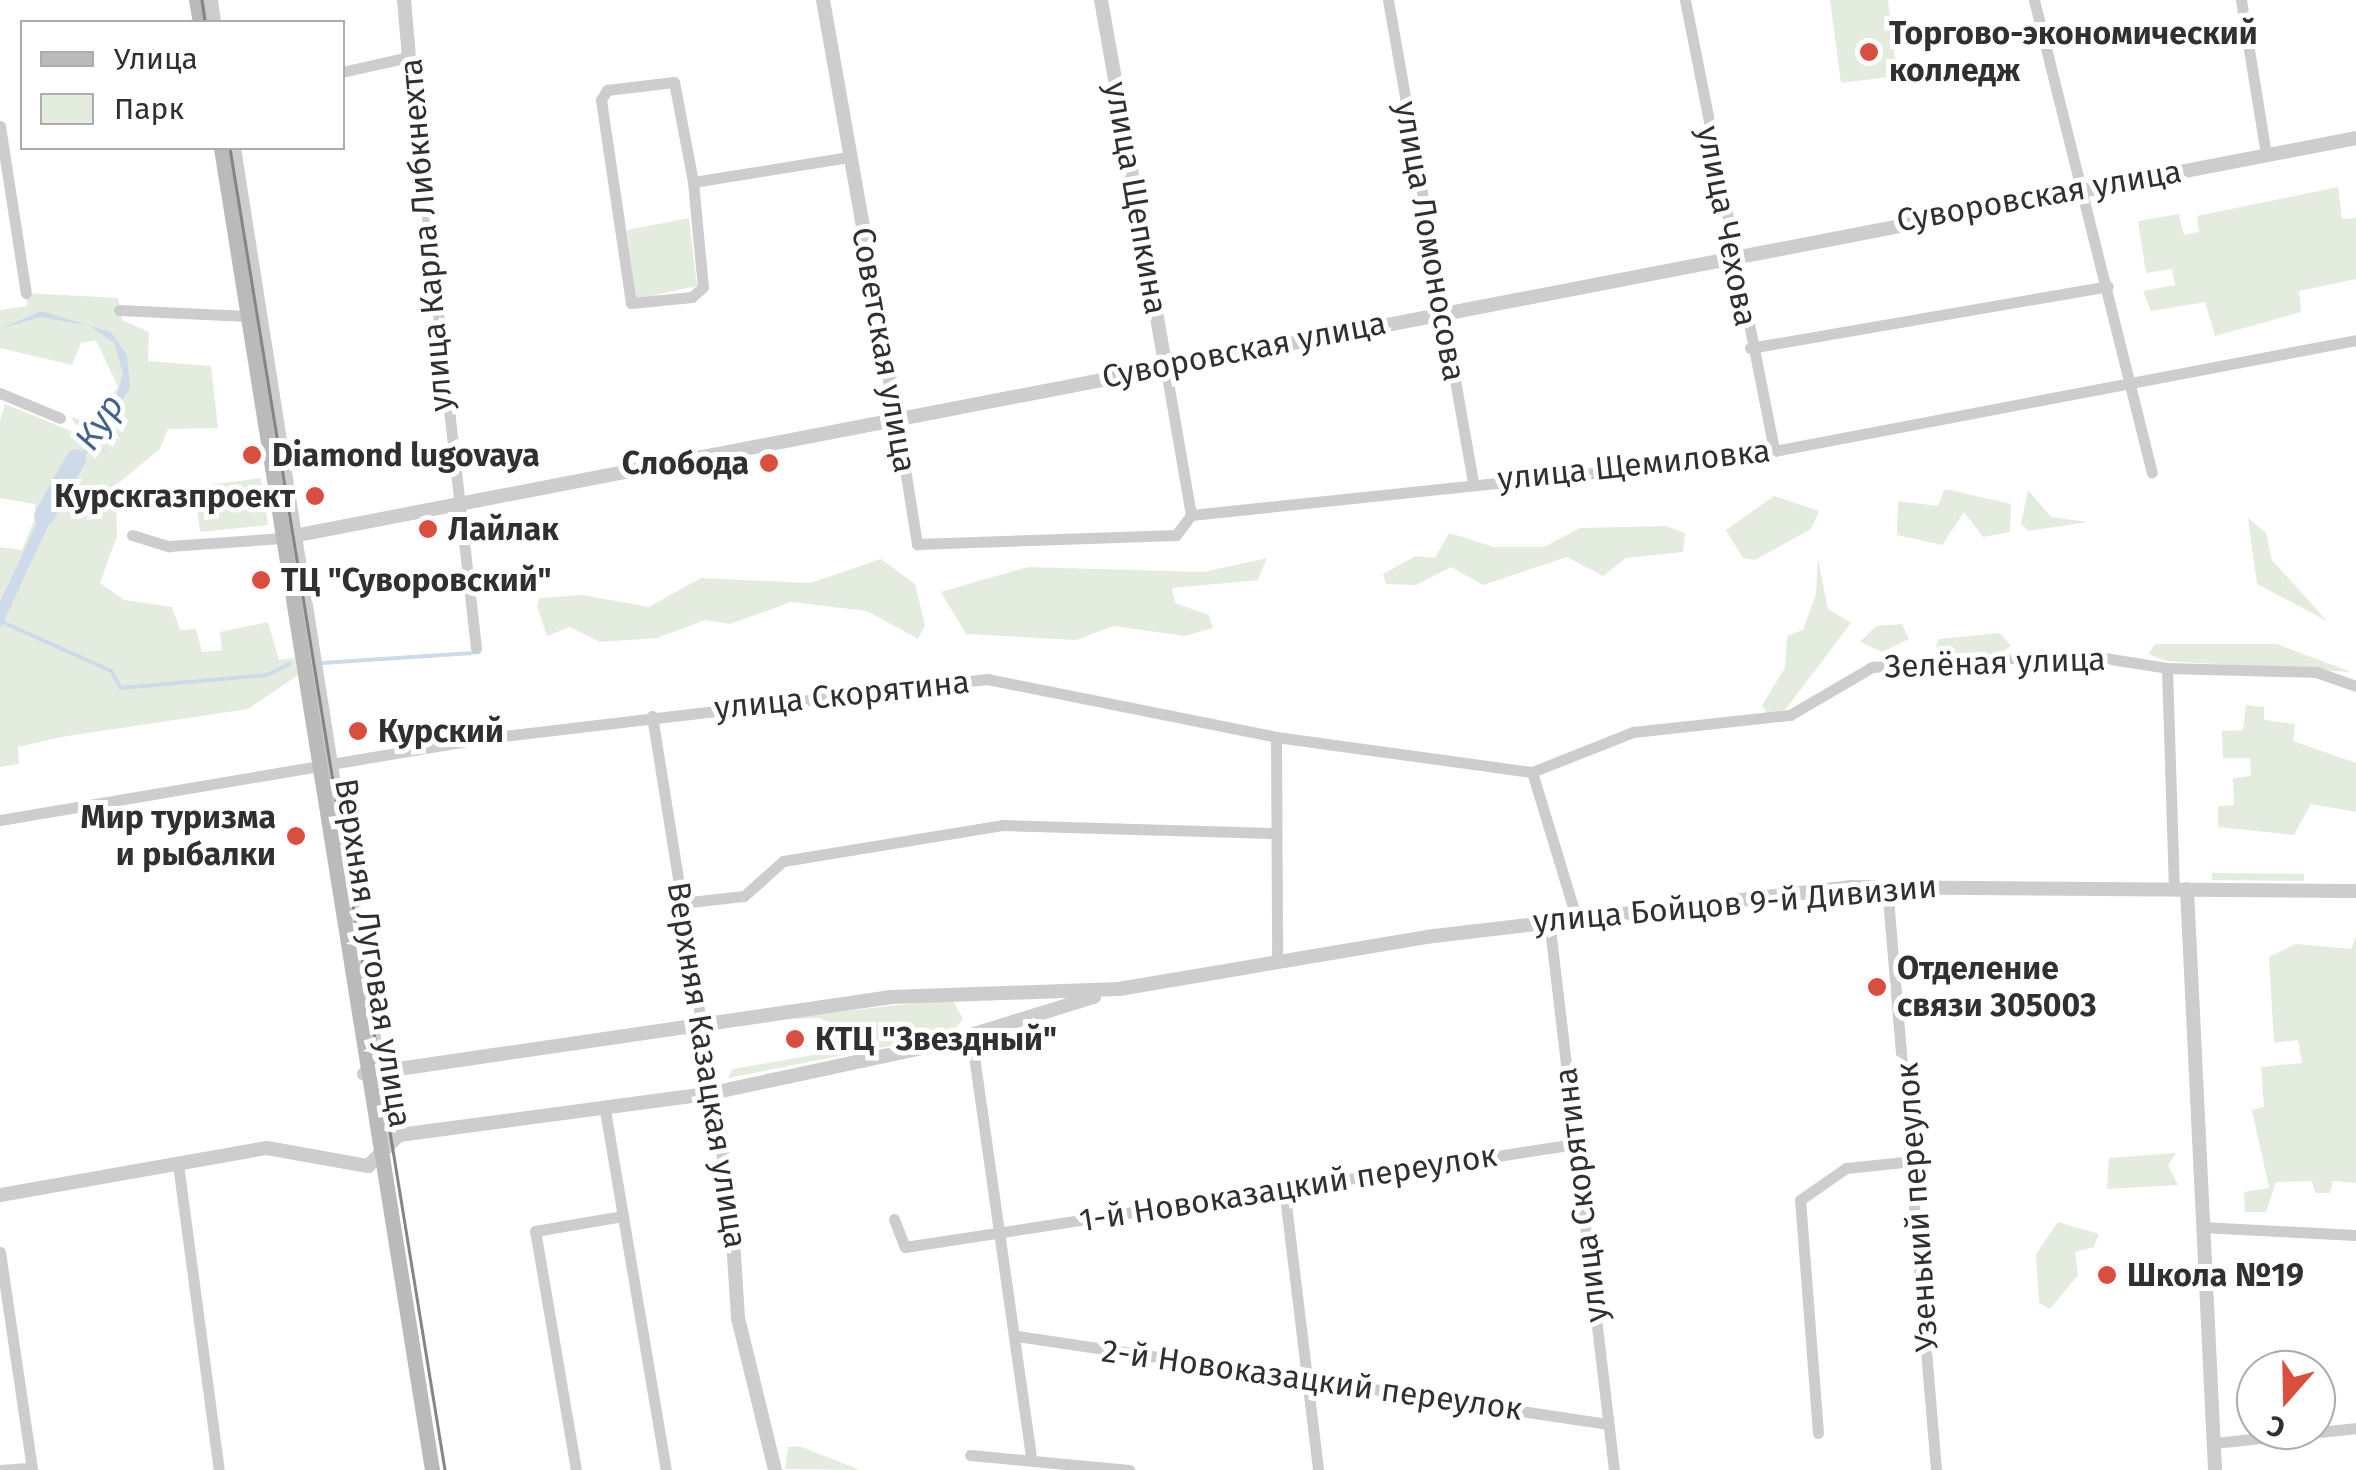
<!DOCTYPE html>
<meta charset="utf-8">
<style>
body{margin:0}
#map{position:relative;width:2356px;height:1470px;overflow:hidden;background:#fff;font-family:"Fira Sans",sans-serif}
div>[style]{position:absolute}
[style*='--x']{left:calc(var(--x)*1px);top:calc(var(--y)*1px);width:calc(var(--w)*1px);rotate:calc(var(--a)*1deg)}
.green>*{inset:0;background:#e4ecdf}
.water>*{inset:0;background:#cddaea}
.stream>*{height:4px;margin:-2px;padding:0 2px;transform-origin:2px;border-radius:2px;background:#cddaea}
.river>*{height:20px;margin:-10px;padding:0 10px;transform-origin:10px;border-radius:10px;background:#cddaea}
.minor>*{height:11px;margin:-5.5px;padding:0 5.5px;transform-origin:5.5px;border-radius:5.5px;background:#cdcdcd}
.tertiary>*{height:14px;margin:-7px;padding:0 7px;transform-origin:7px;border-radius:7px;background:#cdcdcd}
.secondary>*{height:15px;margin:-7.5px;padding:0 7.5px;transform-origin:7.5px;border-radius:7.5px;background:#bababa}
.tram>*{height:2.5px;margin:-1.25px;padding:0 1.25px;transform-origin:1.25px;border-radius:1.25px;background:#858585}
.dots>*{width:28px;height:28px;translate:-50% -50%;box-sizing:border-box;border:5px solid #fff;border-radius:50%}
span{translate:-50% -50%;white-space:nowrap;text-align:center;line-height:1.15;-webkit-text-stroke:10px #fff;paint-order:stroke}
.poi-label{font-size:32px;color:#303030;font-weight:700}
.left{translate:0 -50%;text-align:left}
.right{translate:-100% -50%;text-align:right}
.street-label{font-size:32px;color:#303030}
.water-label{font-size:35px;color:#43638d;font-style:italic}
.legend{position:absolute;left:20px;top:20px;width:325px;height:130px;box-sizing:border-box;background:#fff;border:2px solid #acacac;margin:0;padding:12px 18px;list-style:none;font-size:30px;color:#303030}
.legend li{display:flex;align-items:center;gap:20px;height:50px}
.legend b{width:50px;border:2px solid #acacac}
.north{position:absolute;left:2236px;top:1350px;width:100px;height:100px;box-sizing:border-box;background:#fff;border:2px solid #acacac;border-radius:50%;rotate:200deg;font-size:28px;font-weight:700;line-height:40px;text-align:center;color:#303030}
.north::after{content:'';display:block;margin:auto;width:35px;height:45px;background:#da4e3f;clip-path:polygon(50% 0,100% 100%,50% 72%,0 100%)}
</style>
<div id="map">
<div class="green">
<i style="clip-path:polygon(1830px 0,1888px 0,1897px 76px,1841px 83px)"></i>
<i style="clip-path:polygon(2338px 187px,2342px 219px,2356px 218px,2356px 279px,2299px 291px,2301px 312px,2215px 336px,2205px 302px,2151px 311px,2143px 291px,2175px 285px,2172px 269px,2146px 273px,2138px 221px,2179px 214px,2184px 235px,2199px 232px,2197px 216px)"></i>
<i style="clip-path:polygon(689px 218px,697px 286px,636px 299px,627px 230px)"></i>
<i style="clip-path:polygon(26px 293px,118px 298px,122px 320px,149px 332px,148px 361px,211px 366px,218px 428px,168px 429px,160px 449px,116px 485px,117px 536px,100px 583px,124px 600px,172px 607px,180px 630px,196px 629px,202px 652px,222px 650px,220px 632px,268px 622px,279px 660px,295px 658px,298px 675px,248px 709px,61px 737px,18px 747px,19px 764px,0 767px,0 547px,22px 550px,36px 516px,35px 504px,0 498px,0 421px,5px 404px,81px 435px,71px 417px,91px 423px,118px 387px,96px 340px,81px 343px,72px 365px,0 348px,0 310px,27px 306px)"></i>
<i style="clip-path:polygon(261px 478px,268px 525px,200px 532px,194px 487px)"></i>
<i style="clip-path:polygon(1945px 489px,2011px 504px,2010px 532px,1983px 537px,1964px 512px,1942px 545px,1897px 535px,1898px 501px,1938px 506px)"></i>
<i style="clip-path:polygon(2028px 490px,2051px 517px,2088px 522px,2029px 531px,2021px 524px)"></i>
<i style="clip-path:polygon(1774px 496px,1819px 511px,1811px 529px,1755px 560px,1743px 558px,1726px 530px)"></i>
<i style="clip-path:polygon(2248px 518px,2266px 533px,2272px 560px,2327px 621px,2257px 584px)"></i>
<i style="clip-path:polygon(1666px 526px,1685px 533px,1683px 552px,1626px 558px,1603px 576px,1567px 557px,1483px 585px,1451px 567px,1416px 585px,1386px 584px,1383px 574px,1416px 556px,1435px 558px,1449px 533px,1494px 547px,1544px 547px,1580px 528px)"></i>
<i style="clip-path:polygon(1267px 558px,1258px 580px,1172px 588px,1175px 603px,1209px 615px,1213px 628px,1185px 636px,1113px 626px,1076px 640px,966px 634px,941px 592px,1028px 567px,1204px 572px)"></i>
<i style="clip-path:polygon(881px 559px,915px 584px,925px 625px,918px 639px,867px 611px,791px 602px,730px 624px,705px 620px,657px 638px,600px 642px,570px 627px,547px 636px,537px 606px,539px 598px,582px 595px,649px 607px,701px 578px,810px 583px)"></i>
<i style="clip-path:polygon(1818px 559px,1828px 609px,1851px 623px,1785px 710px,1768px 715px,1762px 705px,1785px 668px,1787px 636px,1803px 630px,1816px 594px)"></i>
<i style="clip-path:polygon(1902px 624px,1909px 639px,1882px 652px,1860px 642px,1876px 626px)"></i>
<i style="clip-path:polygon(2000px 633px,2011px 646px,2001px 653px,1950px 658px,1936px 647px,1939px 639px)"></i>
<i style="clip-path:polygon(2155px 644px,2277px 644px,2351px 672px,2166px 661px,2148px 654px)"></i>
<i style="clip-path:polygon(2246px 705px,2264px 707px,2264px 720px,2295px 724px,2293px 741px,2356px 763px,2356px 812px,2311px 804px,2294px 835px,2218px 827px,2218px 806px,2234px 805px,2233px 778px,2251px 776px,2250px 758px,2223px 758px,2222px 731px,2243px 730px)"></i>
<i style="clip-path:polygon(2212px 873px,2304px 874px,2304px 881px,2212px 880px)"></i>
<i style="clip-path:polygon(2356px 936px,2356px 1183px,2333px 1181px,2330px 1193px,2315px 1193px,2312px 1181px,2276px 1182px,2266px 1212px,2245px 1212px,2244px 1192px,2269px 1188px,2252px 1110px,2264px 1107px,2261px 1067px,2302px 1063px,2298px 1040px,2274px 1043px,2269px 957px,2295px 944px,2351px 949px)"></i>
<i style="clip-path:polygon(952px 999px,963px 1019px,951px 1034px,728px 1078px,733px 1069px,824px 1053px,833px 1041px,830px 1023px,819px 1018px,766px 1020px)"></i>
<i style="clip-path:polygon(2176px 1153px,2168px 1165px,2178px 1185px,2107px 1189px,2109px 1158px)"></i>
<i style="clip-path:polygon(2058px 1222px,2099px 1234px,2094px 1247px,2075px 1252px,2078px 1275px,2050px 1309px,2039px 1303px,2036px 1254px)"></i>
<i style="clip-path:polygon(799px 1446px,860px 1470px,785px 1469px,788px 1447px)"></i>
</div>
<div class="water">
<i style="clip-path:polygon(41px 311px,111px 332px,127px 355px,130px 387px,104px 430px,102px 448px,113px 457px,95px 445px,77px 464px,0 629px,0 602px,43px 510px,115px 402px,123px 374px,114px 343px,90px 326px,40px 317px,0 329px)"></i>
</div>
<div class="stream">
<i style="--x:0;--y:621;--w:122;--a:24.2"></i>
<i style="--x:111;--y:671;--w:20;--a:60"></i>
<i style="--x:121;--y:688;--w:147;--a:-5.1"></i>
<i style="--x:267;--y:675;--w:25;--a:-26"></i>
<i style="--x:322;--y:663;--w:151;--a:-3.8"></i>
</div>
<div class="river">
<i style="--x:44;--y:516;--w:65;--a:-60.7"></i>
</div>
<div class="minor">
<i style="--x:1388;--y:0;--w:490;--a:80"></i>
<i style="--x:1685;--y:0;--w:460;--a:78.8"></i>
<i style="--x:2034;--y:0;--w:487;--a:76"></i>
<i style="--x:2241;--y:0;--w:157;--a:80.8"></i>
<i style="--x:342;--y:72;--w:69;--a:-12.6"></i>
<i style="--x:409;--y:57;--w:595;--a:83.53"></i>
<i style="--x:0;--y:126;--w:169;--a:81.2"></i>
<i style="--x:693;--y:182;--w:105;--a:84.6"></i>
<i style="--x:703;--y:287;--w:15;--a:138"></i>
<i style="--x:692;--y:297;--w:61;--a:174.4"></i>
<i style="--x:631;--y:303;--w:205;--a:-98.4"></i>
<i style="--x:601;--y:100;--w:12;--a:-59"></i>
<i style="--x:607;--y:90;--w:67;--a:-6.8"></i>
<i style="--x:674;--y:82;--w:102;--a:79.2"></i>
<i style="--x:693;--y:182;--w:158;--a:-9.1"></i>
<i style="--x:119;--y:310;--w:128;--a:2.7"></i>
<i style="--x:1750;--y:348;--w:363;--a:-9.8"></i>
<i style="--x:0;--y:393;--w:65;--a:22.6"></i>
<i style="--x:897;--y:419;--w:127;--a:80.9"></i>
<i style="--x:917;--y:544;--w:259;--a:-2"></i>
<i style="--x:1176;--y:535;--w:25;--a:-53"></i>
<i style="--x:1191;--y:515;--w:153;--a:-99.8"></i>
<i style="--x:1191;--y:515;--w:549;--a:-5.96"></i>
<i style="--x:1737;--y:458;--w:630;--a:-10.79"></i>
<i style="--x:132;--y:535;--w:39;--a:17"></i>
<i style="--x:169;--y:546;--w:114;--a:-4"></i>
<i style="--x:2167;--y:668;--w:220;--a:88.2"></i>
<i style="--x:652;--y:716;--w:310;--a:80.9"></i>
<i style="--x:1276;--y:737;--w:226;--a:89.7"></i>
<i style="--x:1532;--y:772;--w:109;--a:-21.6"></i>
<i style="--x:1633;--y:732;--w:158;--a:-6.2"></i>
<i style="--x:1790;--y:715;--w:95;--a:-30.3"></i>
<i style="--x:1872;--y:667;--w:207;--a:-3.6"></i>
<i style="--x:2079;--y:654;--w:89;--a:9"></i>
<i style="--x:2167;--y:668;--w:149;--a:1.5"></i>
<i style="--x:2316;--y:672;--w:42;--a:19.3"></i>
<i style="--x:0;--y:820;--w:485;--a:-9.6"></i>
<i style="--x:478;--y:739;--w:513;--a:-6.72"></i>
<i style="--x:987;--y:679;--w:295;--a:11.3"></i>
<i style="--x:1276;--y:737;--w:258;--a:7.8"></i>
<i style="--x:1532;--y:772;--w:152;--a:73.1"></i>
<i style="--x:1887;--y:886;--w:586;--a:85.2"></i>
<i style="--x:681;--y:903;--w:63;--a:-6.3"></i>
<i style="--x:744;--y:896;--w:52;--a:-41.9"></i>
<i style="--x:783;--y:861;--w:222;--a:-9.3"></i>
<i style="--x:1002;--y:825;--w:270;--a:1.7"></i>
<i style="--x:1549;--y:920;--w:554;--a:83.26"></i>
<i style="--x:971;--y:1035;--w:423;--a:81.9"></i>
<i style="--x:605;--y:1110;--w:365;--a:80.4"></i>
<i style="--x:178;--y:1164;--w:309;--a:82.4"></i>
<i style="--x:1284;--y:1188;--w:284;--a:83.1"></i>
<i style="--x:894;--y:1219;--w:30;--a:69"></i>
<i style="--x:905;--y:1247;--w:678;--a:-8.74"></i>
<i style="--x:2202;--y:1227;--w:154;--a:3"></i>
<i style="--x:0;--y:1252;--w:220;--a:81.6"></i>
<i style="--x:1017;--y:1336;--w:598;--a:8.47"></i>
<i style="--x:1818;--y:1433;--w:234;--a:-94.4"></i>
<i style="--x:1800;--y:1200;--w:56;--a:-34.8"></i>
<i style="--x:1846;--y:1168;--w:68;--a:-5.9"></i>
<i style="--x:2214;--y:1443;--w:143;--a:-6"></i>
<i style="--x:970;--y:1455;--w:160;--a:5.4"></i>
<i style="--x:0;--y:1470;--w:32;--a:-4"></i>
<i style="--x:576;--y:1470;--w:242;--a:-99.7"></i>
<i style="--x:535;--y:1231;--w:89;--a:-9.7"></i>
</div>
<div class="tertiary">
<i style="--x:211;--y:0;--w:22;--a:82"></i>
<i style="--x:404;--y:0;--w:57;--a:85"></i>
<i style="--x:823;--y:0;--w:425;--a:80"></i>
<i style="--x:1101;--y:0;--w:370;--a:80"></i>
<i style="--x:234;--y:148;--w:1004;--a:81.06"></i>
<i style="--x:283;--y:538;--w:2111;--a:-10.92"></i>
<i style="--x:2187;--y:889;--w:582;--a:87.24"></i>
<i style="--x:701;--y:1022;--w:174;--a:80.4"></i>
<i style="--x:730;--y:1194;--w:124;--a:86.3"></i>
<i style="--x:738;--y:1318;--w:156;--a:76.3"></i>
<i style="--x:364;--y:1074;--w:533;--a:-8.31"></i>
<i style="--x:891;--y:997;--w:228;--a:-2"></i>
<i style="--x:1119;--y:989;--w:319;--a:-9.6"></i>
<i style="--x:1434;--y:936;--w:419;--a:-6.7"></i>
<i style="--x:1850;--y:887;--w:506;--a:0.45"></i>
<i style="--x:0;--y:1195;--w:271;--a:-10"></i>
<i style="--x:267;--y:1148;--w:103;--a:10.1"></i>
<i style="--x:368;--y:1166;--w:44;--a:-45"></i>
<i style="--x:399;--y:1135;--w:316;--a:-7.6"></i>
<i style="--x:712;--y:1093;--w:238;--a:-12.1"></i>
<i style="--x:945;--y:1043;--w:156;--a:-17.2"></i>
</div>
<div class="secondary">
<i style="--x:196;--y:0;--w:22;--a:80"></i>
<i style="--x:221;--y:148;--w:1339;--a:80.93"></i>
</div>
<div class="tram">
<i style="--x:202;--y:0;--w:22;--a:82"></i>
<i style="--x:230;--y:148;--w:1339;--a:80.76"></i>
</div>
<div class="dots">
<i style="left:1869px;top:52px;background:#da4e3f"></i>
<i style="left:252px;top:455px;background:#da4e3f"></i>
<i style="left:769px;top:463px;background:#da4e3f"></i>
<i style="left:315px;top:496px;background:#da4e3f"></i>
<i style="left:428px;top:529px;background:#da4e3f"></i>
<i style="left:261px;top:580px;background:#da4e3f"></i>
<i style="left:358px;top:731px;background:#da4e3f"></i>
<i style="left:296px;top:836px;background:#da4e3f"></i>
<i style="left:1877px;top:987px;background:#da4e3f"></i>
<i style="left:795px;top:1039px;background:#da4e3f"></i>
<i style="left:2107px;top:1275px;background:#da4e3f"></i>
</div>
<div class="poi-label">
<span class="left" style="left:1889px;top:52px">Торгово-экономический<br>колледж</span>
<span class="left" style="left:272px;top:455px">Diamond lugovaya</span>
<span class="right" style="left:749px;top:463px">Слобода</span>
<span class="right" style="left:295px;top:496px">Курскгазпроект</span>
<span class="left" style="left:448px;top:529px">Лайлак</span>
<span class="left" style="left:281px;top:580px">ТЦ "Суворовский"</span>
<span class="left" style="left:378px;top:731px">Курский</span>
<span class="right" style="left:276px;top:836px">Мир туризма<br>и рыбалки</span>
<span class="left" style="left:1897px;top:987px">Отделение<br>связи 305003</span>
<span class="left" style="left:815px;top:1039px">КТЦ "Звездный"</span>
<span class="left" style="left:2127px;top:1275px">Школа №19</span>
</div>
<div class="street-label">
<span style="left:2039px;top:196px;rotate:-10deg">Суворовская улица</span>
<span style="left:1136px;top:198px;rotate:80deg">улица Щепкина</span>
<span style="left:1727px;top:226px;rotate:79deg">улица Чехова</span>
<span style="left:426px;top:235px;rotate:-95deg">улица Карла Либкнехта</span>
<span style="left:1430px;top:241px;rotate:80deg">улица Ломоносова</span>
<span style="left:884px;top:350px;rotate:80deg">Советская улица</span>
<span style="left:1244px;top:350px;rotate:-11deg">Суворовская улица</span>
<span style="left:1634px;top:465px;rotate:-6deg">улица Щемиловка</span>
<span style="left:1995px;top:663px;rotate:-2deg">Зелёная улица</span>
<span style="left:842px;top:695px;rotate:-6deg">улица Скорятина</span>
<span style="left:1735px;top:904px;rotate:-5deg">улица Бойцов 9-й Дивизии</span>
<span style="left:373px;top:953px;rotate:81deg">Верхняя Луговая улица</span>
<span style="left:707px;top:1065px;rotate:81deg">Верхняя Казацкая улица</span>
<span style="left:1288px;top:1188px;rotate:-9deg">1-й Новоказацкий переулок</span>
<span style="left:1581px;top:1195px;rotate:-97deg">улица Скорятина</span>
<span style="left:1917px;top:1207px;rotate:-94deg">Узенький переулок</span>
<span style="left:1312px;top:1380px;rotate:8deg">2-й Новоказацкий переулок</span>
</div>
<div class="water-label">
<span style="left:99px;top:422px;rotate:-57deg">Кур</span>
</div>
<ul class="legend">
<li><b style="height:12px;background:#bababa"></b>Улица</li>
<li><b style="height:28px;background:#e4ecdf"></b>Парк</li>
</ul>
<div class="north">С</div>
</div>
